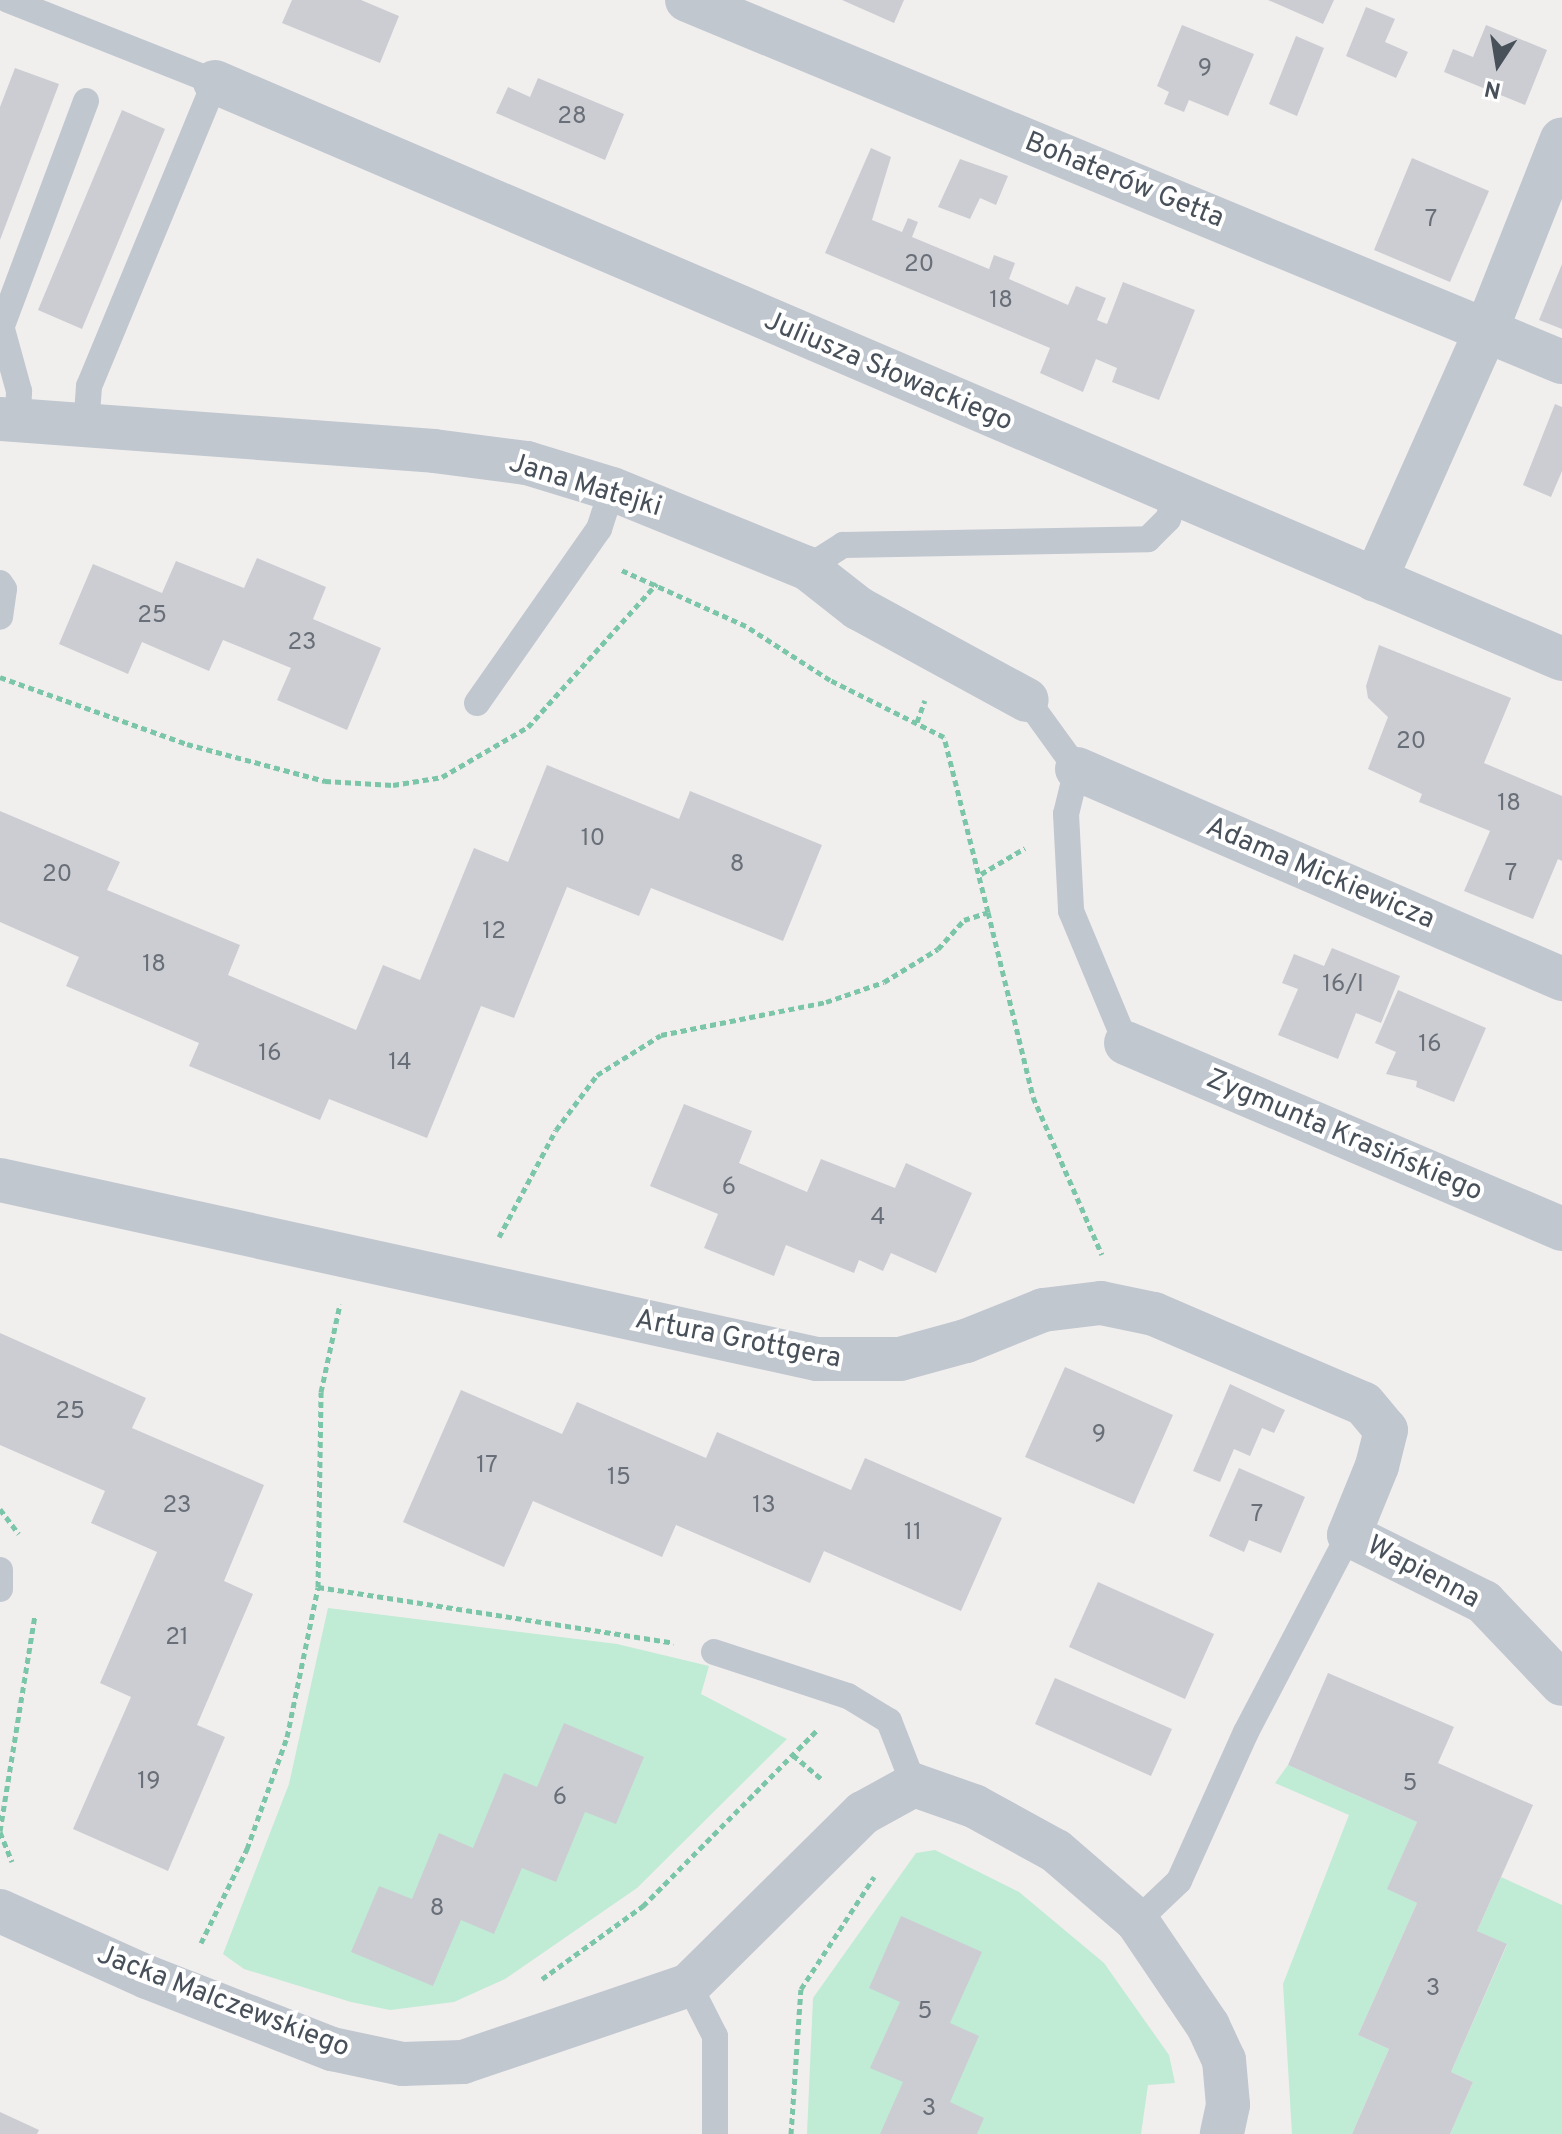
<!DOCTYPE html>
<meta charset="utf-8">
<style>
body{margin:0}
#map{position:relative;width:1562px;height:2134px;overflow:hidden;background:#f1eeee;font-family:Overpass,sans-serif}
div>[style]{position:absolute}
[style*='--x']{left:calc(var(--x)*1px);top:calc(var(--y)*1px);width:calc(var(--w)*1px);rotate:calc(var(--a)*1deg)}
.green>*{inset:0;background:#c0ebd5}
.building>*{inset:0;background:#cccdd2}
.path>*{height:5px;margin-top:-2.5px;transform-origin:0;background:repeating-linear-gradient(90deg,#7bc6a8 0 6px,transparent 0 10px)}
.lane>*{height:26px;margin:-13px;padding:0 13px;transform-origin:13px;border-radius:13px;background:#c0c7cf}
.street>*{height:44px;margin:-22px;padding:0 22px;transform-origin:22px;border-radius:22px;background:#c0c7cf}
span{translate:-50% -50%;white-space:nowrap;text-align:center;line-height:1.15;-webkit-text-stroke:8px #fff;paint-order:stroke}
.number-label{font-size:24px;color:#696f78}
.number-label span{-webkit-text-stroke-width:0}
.street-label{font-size:28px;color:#48505a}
.north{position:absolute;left:1458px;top:24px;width:80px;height:80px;-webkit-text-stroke:6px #fff;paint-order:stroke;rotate:192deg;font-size:22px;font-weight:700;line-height:32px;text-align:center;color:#48505a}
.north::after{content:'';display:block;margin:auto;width:28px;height:36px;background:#48505a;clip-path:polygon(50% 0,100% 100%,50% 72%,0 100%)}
</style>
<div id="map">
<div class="green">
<i style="clip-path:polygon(328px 1608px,617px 1644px,709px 1666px,701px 1694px,787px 1739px,637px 1888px,505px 1979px,454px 2002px,390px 2010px,351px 2002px,244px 1969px,223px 1954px,289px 1784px)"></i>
<i style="clip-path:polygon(1288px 1765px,1417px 1822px,1388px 1889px,1417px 1903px,1358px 2035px,1389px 2049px,1352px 2134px,1292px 2134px,1283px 1984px,1349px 1815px,1275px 1783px)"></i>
<i style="clip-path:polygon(935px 1850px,1019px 1892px,1104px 1963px,1169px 2055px,1175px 2083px,1148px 2085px,1141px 2134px,807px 2134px,813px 1998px,916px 1853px)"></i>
<i style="clip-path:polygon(1501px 1877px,1562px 1905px,1562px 2134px,1450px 2134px,1473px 2082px,1451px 2072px,1507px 1945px,1477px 1931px)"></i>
</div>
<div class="building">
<i style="clip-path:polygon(292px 0,361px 0,399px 16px,380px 63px,282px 23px)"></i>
<i style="clip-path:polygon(842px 0,904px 0,894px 23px)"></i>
<i style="clip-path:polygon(1268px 0,1334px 0,1323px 24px)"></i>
<i style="clip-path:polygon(1366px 7px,1395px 19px,1385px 42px,1408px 52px,1396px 78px,1346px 56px)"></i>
<i style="clip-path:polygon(1182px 25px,1254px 54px,1228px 116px,1189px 100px,1184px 112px,1164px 104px,1169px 92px,1157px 86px)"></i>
<i style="clip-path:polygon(1486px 25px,1547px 50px,1525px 105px,1444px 72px,1453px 49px,1473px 57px)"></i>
<i style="clip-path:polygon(1296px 36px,1324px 48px,1297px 116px,1269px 104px)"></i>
<i style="clip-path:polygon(15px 68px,59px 84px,0 240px,0 107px)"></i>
<i style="clip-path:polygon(538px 78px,624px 114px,605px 160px,496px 113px,508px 87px,530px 97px)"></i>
<i style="clip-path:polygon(122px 110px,165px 129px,82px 329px,38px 310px)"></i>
<i style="clip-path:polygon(871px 148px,891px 157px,872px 220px,902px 232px,908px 218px,918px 222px,912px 237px,989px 269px,994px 255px,1015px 263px,1009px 279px,1068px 305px,1076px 286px,1106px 298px,1097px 320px,1107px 324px,1123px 282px,1195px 310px,1159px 400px,1112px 382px,1117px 368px,1096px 359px,1083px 392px,1040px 373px,1050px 348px,825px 253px)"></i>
<i style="clip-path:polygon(1412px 158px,1489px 191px,1450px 282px,1374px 250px)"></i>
<i style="clip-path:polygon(960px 159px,1008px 176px,996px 205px,980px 198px,970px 219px,938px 207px)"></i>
<i style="clip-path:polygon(1562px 264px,1562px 329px,1539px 320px)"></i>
<i style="clip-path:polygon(1555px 404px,1562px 407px,1562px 471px,1551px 497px,1523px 485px)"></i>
<i style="clip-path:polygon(257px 558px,326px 587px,313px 619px,381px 648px,347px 730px,277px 700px,291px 668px,223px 640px,209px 671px,142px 642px,128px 674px,59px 644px,93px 564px,162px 593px,176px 561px,244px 588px)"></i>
<i style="clip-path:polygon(1379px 645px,1511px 698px,1484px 763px,1562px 796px,1562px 861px,1558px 859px,1533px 919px,1464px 891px,1490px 831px,1419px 802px,1422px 794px,1368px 769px,1388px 717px,1368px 698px,1366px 686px)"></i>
<i style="clip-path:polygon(547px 765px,679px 819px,690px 791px,822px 845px,783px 941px,651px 888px,639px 916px,567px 887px,514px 1018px,481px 1006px,427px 1138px,329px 1099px,320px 1120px,189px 1066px,199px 1043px,66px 986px,79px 957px,0 922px,0 811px,120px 862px,107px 890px,240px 945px,228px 975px,356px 1030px,383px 965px,420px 980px,474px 848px,508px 862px)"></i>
<i style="clip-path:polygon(1332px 948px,1400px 976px,1381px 1023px,1356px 1013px,1338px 1059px,1278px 1035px,1298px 989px,1282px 983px,1294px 954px,1324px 966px)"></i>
<i style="clip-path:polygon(1398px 990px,1486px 1028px,1454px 1102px,1416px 1087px,1417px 1081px,1386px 1074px,1396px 1052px,1375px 1043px)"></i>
<i style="clip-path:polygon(684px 1104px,752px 1131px,739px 1163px,807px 1192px,821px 1159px,895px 1188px,906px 1163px,972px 1193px,936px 1273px,891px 1253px,883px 1271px,859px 1260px,854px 1273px,786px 1245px,774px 1276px,704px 1248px,718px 1214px,650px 1186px)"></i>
<i style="clip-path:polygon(0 1333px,146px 1398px,132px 1428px,264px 1485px,224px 1581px,253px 1594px,197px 1725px,225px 1737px,168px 1871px,73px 1829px,131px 1697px,100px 1683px,157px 1552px,91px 1523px,105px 1491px,0 1445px)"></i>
<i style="clip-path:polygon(1065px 1367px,1173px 1415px,1134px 1504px,1025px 1457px)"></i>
<i style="clip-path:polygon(1230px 1384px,1285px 1410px,1274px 1433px,1262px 1428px,1250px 1456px,1234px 1449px,1220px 1482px,1193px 1471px)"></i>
<i style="clip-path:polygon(461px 1390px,562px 1434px,577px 1402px,706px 1458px,717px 1432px,851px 1490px,865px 1458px,1002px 1518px,961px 1611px,824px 1551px,810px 1583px,676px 1525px,662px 1557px,533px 1501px,504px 1567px,403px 1522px)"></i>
<i style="clip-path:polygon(1239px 1468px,1305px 1497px,1281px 1553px,1249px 1540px,1244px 1552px,1209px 1536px)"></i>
<i style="clip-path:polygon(1098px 1582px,1214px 1634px,1185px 1699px,1069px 1647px)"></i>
<i style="clip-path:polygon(1328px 1673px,1454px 1727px,1438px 1763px,1533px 1805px,1477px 1931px,1507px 1944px,1451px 2072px,1473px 2082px,1450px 2134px,1352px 2134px,1389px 2049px,1358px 2035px,1417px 1903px,1387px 1889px,1417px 1822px,1288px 1765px)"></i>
<i style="clip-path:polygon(1055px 1678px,1172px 1729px,1151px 1776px,1035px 1724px)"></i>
<i style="clip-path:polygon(564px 1723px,644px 1757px,616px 1824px,585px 1812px,556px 1882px,522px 1868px,494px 1934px,461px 1920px,433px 1986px,351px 1952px,379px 1886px,412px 1899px,439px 1833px,473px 1848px,504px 1773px,537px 1787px)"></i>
<i style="clip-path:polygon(901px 1916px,982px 1952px,950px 2023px,979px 2036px,950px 2102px,984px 2118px,977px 2134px,880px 2134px,903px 2082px,870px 2068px,900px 2002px,869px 1988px)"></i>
<i style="clip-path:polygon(0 2112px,39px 2130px,37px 2134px,0 2134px)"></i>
</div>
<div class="path">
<i style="--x:0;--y:677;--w:199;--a:19.7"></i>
<i style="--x:187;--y:744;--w:143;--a:15"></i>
<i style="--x:325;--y:781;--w:68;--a:3.4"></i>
<i style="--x:393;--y:785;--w:50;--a:-9.3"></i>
<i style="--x:442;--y:777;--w:99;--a:-30.2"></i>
<i style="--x:528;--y:727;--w:193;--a:-48.1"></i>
<i style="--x:917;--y:722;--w:23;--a:-70"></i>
<i style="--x:981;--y:874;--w:51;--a:-30.6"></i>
<i style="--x:988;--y:912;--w:190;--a:76.3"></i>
<i style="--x:1033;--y:1097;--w:172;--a:66.4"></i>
<i style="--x:499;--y:1237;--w:121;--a:-62"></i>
<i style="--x:556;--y:1130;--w:69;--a:-53.3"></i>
<i style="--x:597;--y:1075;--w:75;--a:-32"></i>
<i style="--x:661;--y:1035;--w:168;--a:-11.3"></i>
<i style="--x:826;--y:1002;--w:61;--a:-19"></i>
<i style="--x:884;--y:982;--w:63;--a:-31.4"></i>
<i style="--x:938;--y:949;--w:39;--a:-48"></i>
<i style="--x:964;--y:920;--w:25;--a:-18"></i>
<i style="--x:988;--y:912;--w:180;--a:-104.1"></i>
<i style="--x:944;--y:737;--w:127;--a:-153.4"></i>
<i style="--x:830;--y:680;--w:100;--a:-147.3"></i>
<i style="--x:746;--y:626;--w:139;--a:-155.8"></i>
<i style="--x:0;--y:1509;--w:31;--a:53"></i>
<i style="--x:318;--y:1587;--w:360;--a:8.9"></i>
<i style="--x:793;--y:1755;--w:39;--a:40"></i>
<i style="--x:0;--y:1831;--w:219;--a:-80.8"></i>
<i style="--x:0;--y:1832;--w:32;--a:68"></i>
<i style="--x:201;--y:1943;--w:105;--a:-63.9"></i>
<i style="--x:247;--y:1849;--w:119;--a:-70.3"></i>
<i style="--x:287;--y:1737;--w:153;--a:-78.3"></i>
<i style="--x:318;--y:1587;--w:195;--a:-89.1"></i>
<i style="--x:321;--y:1392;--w:90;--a:-77.8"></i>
<i style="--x:542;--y:1979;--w:125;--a:-35.9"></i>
<i style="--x:643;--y:1906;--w:249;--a:-45.3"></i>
<i style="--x:791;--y:2134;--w:145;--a:-86.1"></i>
<i style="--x:801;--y:1989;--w:134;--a:-56.9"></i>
</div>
<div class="lane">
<i style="--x:8;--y:0;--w:223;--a:21.6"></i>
<i style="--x:215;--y:82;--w:329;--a:112.5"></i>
<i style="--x:89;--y:386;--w:42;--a:94.1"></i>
<i style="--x:0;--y:322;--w:72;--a:74.6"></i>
<i style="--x:19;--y:391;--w:30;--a:92"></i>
<i style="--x:3;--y:323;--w:237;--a:-69.5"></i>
<i style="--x:807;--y:568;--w:43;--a:-32.6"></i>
<i style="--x:843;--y:545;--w:305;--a:-1.1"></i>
<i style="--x:1148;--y:539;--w:28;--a:-45"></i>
<i style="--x:1168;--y:519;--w:23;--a:-70"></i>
<i style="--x:0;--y:583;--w:7;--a:56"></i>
<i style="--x:4;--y:589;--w:28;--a:98"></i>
<i style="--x:1027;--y:700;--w:85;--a:54.1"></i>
<i style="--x:1077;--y:769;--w:46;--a:103.7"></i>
<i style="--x:1066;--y:814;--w:97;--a:87"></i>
<i style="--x:1071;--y:911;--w:143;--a:67.4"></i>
<i style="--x:477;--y:703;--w:213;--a:-55"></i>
<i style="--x:599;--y:529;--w:42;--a:-72"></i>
<i style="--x:0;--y:1570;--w:19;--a:90"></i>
<i style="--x:714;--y:1652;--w:141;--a:18.2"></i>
<i style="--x:848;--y:1696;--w:48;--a:31.4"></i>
<i style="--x:889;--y:1721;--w:69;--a:68.7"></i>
<i style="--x:1137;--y:1921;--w:58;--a:-43.6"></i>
<i style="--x:1179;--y:1881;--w:163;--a:-65.8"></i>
<i style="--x:1246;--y:1732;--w:222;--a:-62.4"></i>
<i style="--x:689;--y:1985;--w:57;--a:63"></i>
<i style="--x:715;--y:2036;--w:98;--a:90"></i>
</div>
<div class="street">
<i style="--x:687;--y:0;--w:947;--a:22.48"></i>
<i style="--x:215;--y:82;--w:1465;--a:23.19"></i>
<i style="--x:0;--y:419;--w:435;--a:4.2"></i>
<i style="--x:434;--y:451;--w:94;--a:7.4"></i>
<i style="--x:527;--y:463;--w:89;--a:17"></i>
<i style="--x:612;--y:489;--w:210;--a:22.1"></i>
<i style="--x:807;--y:568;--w:65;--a:38.1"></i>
<i style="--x:858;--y:608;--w:192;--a:28.6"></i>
<i style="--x:1375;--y:580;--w:273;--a:-66"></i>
<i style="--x:1486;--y:331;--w:206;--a:-68.4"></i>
<i style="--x:1077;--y:769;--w:529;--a:23.41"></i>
<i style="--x:1126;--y:1043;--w:474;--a:23.1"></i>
<i style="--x:0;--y:1180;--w:836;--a:12.36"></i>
<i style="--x:817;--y:1359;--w:83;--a:0"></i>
<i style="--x:900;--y:1359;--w:68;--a:-15.3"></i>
<i style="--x:966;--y:1341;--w:83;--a:-21.9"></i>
<i style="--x:1043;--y:1310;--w:58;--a:-6.9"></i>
<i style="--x:1101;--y:1303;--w:54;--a:11.7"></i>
<i style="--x:1154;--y:1314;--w:228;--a:23.2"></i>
<i style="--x:1364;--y:1404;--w:34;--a:50"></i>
<i style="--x:1386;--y:1430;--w:37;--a:104"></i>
<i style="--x:1377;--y:1466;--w:74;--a:112.1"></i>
<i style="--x:1349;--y:1535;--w:151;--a:26.4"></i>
<i style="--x:1484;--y:1602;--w:113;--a:46.4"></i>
<i style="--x:0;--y:1911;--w:161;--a:24.2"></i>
<i style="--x:147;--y:1977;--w:199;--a:21.3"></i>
<i style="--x:332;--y:2049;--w:72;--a:12.1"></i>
<i style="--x:402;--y:2064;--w:61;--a:-1.9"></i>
<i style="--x:463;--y:2062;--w:239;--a:-18.8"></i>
<i style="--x:689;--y:1985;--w:245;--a:-44.7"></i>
<i style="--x:863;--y:1813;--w:58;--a:-28.8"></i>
<i style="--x:914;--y:1785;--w:64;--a:19.3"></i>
<i style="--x:974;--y:1806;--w:94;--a:28.8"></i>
<i style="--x:1056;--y:1851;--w:107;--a:40.8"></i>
<i style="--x:1137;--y:1921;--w:127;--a:55.9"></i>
<i style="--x:1208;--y:2026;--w:38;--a:65"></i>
<i style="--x:1224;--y:2060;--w:45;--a:84.9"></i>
<i style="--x:1228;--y:2105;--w:30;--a:102"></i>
</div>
<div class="number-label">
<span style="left:1205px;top:70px">9</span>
<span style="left:572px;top:118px">28</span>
<span style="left:1431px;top:221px">7</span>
<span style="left:919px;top:266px">20</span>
<span style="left:1001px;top:302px">18</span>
<span style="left:152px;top:617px">25</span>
<span style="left:302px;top:644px">23</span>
<span style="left:1411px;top:743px">20</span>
<span style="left:1509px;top:805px">18</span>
<span style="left:593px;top:840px">10</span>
<span style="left:737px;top:866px">8</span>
<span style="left:1511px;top:875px">7</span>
<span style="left:57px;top:876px">20</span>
<span style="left:494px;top:933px">12</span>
<span style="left:154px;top:966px">18</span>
<span style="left:1343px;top:986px">16/I</span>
<span style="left:1430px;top:1046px">16</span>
<span style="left:270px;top:1055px">16</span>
<span style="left:400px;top:1064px">14</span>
<span style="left:729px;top:1189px">6</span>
<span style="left:878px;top:1219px">4</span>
<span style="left:70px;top:1413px">25</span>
<span style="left:1099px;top:1436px">9</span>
<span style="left:487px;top:1467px">17</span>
<span style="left:619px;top:1479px">15</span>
<span style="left:177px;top:1507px">23</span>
<span style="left:764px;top:1507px">13</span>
<span style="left:1257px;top:1516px">7</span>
<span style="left:913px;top:1534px">11</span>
<span style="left:177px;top:1639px">21</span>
<span style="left:149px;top:1783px">19</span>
<span style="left:1410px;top:1785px">5</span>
<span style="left:560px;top:1799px">6</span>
<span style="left:437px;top:1910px">8</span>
<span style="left:1433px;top:1990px">3</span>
<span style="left:925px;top:2013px">5</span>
<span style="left:929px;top:2110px">3</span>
</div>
<div class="street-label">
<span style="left:1124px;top:181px;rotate:22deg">Bohaterów Getta</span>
<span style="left:888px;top:372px;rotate:23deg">Juliusza Słowackiego</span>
<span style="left:585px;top:486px;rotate:17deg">Jana Matejki</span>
<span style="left:1320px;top:874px;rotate:23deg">Adama Mickiewicza</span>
<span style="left:1344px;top:1136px;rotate:23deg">Zygmunta Krasińskiego</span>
<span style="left:738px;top:1340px;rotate:11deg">Artura Grottgera</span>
<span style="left:1423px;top:1573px;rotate:28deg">Wapienna</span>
<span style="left:223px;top:2002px;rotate:21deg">Jacka Malczewskiego</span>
</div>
<div class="north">N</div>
</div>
